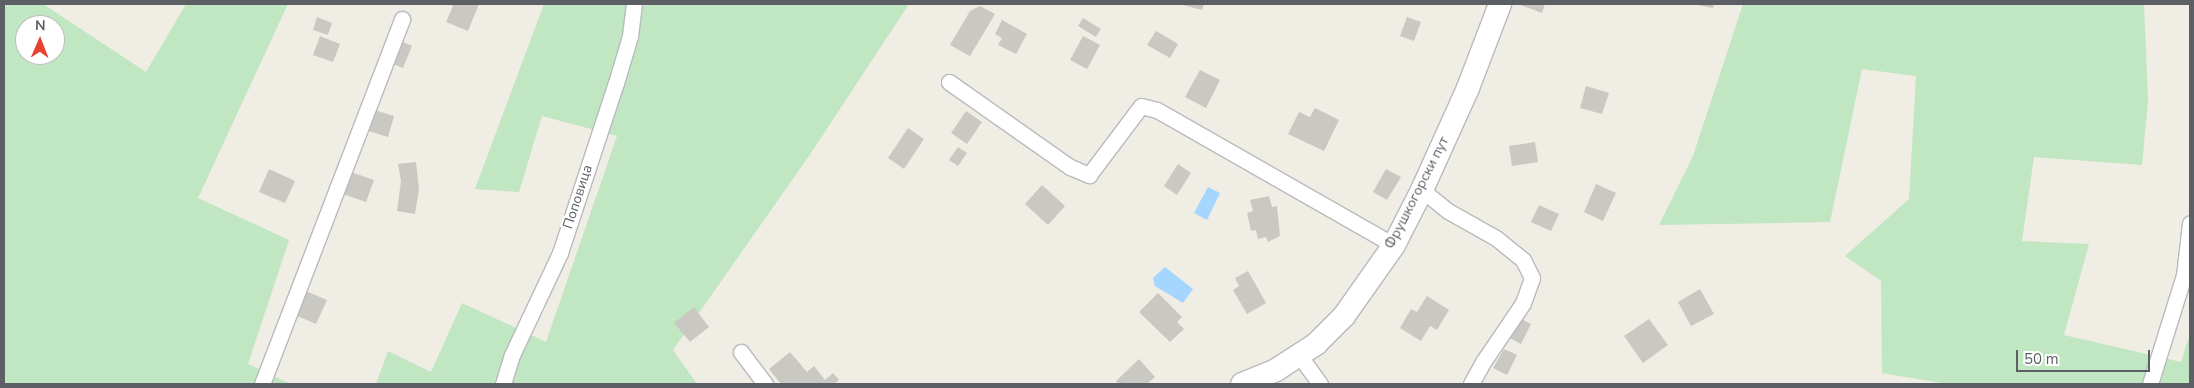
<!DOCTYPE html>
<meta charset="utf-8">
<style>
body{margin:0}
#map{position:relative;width:2194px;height:388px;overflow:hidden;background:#efede4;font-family:"Nunito Sans",sans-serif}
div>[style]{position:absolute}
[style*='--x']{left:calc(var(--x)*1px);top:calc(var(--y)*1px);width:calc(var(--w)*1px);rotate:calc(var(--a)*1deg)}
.green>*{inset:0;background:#c1e6c2}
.water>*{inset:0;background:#a4d6ff}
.building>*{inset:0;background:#cac8c2}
.roads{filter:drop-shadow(1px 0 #b7babe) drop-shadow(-1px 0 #b7babe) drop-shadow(0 1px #b7babe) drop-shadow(0 -1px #b7babe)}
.street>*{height:15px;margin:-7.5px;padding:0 7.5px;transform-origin:7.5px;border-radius:7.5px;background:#fff}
.secondary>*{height:22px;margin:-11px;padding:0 11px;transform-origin:11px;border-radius:11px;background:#fff}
span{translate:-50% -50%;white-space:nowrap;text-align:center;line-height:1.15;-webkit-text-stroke:4px #fff;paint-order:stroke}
.street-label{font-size:14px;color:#5c6065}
.frame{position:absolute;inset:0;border:5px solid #5c6065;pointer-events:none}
.north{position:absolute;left:15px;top:15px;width:50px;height:50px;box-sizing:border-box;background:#fff;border:1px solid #bebfc1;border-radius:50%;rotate:1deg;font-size:14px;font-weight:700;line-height:20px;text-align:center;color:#5c6065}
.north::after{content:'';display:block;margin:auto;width:18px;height:22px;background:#e94130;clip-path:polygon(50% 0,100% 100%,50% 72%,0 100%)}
.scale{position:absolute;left:2016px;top:350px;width:134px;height:22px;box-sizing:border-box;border:2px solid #5c6065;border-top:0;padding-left:6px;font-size:15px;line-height:18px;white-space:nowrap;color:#5c6065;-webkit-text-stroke:4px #fff;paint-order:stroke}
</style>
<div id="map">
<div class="green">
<i style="clip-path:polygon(evenodd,4px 4px,43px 4px,146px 72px,186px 4px,288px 4px,198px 198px,289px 240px,248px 364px,291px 384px,4px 384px,4px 4px,25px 25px,55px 25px,55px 55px,25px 55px,25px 25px)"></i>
<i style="clip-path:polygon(544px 4px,909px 4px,811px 153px,673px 350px,697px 384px,376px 384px,388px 351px,431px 372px,462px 303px,546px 342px,617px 136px,542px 116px,519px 192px,475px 189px)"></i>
<i style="clip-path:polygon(1743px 4px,2144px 4px,2148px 100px,2142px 165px,2034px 157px,2022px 241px,2089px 244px,2064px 335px,2181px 362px,2190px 334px,2190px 384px,1947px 384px,1882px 373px,1881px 281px,1845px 256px,1909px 199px,1916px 76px,1862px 69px,1830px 222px,1659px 225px,1693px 156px)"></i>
</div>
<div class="water">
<i style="clip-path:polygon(1208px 187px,1220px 193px,1207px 220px,1194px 213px)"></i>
<i style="clip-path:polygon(1165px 267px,1193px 289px,1183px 303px,1155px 286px,1153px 278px)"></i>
</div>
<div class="building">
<i style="clip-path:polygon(448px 4px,479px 4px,468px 31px,446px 22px,453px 6px)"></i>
<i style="clip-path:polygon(1179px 4px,1204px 4px,1202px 10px)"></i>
<i style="clip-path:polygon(1518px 4px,1545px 4px,1542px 13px)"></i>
<i style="clip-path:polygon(1692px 4px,1714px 4px,1713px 8px)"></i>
<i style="clip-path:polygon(980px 6px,995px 14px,970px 56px,950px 45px,970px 11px)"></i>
<i style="clip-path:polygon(317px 17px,332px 23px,328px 35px,313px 30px)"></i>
<i style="clip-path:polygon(1407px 17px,1421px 22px,1414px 41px,1400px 36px)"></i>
<i style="clip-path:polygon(1083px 18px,1101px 29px,1096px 37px,1078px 26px)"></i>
<i style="clip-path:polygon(1002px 20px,1027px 34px,1016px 54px,998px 45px,1002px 38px,995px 34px)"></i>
<i style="clip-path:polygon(1156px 31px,1178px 44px,1170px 58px,1147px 45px)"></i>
<i style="clip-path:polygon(320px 36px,340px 44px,333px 62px,313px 55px)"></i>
<i style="clip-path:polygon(1083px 36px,1100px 45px,1087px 69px,1070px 60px)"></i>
<i style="clip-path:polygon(398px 40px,412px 46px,403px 68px,389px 62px)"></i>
<i style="clip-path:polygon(1200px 70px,1220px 80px,1206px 108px,1185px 97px)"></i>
<i style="clip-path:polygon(1586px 86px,1609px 93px,1602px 114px,1580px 108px)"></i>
<i style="clip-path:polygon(368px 108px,394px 116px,388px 137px,362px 129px)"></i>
<i style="clip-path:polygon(1315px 108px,1339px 120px,1324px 151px,1288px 134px,1299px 112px,1310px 117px)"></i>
<i style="clip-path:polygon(966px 111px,982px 122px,967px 144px,951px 133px)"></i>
<i style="clip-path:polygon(908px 128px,924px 139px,904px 169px,888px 158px)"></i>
<i style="clip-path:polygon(1535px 142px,1538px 162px,1512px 166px,1509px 146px)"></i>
<i style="clip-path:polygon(958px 147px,967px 153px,958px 166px,949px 160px)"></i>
<i style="clip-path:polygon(416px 162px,419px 189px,415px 214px,397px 211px,401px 181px,398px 164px)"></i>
<i style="clip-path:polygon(1178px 164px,1191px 173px,1177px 195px,1164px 186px)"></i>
<i style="clip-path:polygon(269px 169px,295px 181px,285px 203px,259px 192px)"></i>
<i style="clip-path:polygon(1386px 169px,1401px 177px,1387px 200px,1373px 192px)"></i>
<i style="clip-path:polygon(351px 172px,374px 180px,366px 202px,343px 194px)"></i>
<i style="clip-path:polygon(1596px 184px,1616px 193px,1603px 221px,1584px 212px)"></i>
<i style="clip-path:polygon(1042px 185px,1065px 206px,1048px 225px,1025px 204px)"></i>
<i style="clip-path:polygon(1269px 196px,1272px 207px,1277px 206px,1280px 236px,1268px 242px,1266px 237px,1258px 239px,1256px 230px,1251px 231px,1247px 213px,1253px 211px,1250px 200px)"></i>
<i style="clip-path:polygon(1539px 205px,1559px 214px,1551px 231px,1531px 222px)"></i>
<i style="clip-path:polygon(1248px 271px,1266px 303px,1247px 314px,1233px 290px,1239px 286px,1235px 278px)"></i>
<i style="clip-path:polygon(1700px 289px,1714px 314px,1691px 326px,1678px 302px)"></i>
<i style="clip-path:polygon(306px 291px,327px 300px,316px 324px,295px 315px)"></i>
<i style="clip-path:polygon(1158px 293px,1182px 317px,1177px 322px,1184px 329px,1170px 342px,1139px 312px)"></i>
<i style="clip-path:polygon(1427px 296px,1449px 310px,1437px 330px,1430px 326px,1421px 341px,1400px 328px,1411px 309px,1417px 312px)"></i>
<i style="clip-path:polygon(694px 307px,709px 327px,690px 342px,674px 323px)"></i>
<i style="clip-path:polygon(1518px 317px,1531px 324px,1521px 344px,1508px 337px)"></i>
<i style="clip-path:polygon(1649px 319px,1668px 345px,1643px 363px,1624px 336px)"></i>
<i style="clip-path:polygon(1504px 349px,1517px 355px,1507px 375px,1493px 368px)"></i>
<i style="clip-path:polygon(790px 352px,807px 372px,814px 366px,825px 380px,833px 373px,839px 380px,834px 384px,781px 384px,769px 369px)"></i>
<i style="clip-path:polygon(1139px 359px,1155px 377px,1147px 384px,1119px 384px,1116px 381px)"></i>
</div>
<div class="roads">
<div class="street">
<i style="--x:949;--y:82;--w:148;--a:35.1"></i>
<i style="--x:1070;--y:167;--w:21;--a:23"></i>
<i style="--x:1089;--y:175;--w:86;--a:-53"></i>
<i style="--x:1141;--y:106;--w:16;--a:14"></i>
<i style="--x:1157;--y:110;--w:273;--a:29.7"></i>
<i style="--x:1422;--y:190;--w:33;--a:39"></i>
<i style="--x:1448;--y:211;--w:55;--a:29.4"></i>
<i style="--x:1496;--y:238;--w:35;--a:39"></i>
<i style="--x:1523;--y:260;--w:20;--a:63"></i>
<i style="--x:1532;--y:278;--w:27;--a:110"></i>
<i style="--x:1523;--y:303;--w:71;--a:124.1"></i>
<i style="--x:1483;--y:362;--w:25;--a:119"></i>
<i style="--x:741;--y:352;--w:40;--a:53"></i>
<i style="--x:1299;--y:355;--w:36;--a:54"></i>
<i style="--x:262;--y:384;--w:391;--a:-69"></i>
<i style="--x:503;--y:384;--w:30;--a:-73"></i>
<i style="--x:512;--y:355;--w:113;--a:-64.8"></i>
<i style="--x:560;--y:253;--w:179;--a:-71.8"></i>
<i style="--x:616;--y:83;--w:49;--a:-73.4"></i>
<i style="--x:630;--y:36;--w:32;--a:-83"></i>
<i style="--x:2150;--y:384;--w:114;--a:-72.7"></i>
<i style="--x:2184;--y:275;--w:52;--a:-83.4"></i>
</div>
<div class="secondary">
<i style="--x:1242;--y:384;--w:37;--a:-22"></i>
<i style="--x:1276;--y:370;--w:48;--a:-33"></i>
<i style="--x:1316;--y:344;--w:40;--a:-45"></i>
<i style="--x:1344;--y:316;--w:87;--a:-54.8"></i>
<i style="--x:1394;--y:245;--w:62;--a:-63"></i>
<i style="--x:1422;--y:190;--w:112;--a:-65.7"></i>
<i style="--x:1468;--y:88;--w:90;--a:-69.1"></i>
</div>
</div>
<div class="street-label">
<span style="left:1417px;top:193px;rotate:-63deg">Фрушкогорски пут</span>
<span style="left:578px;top:197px;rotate:-72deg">Поповица</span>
</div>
<div class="frame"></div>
<div class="north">N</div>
<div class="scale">50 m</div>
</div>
